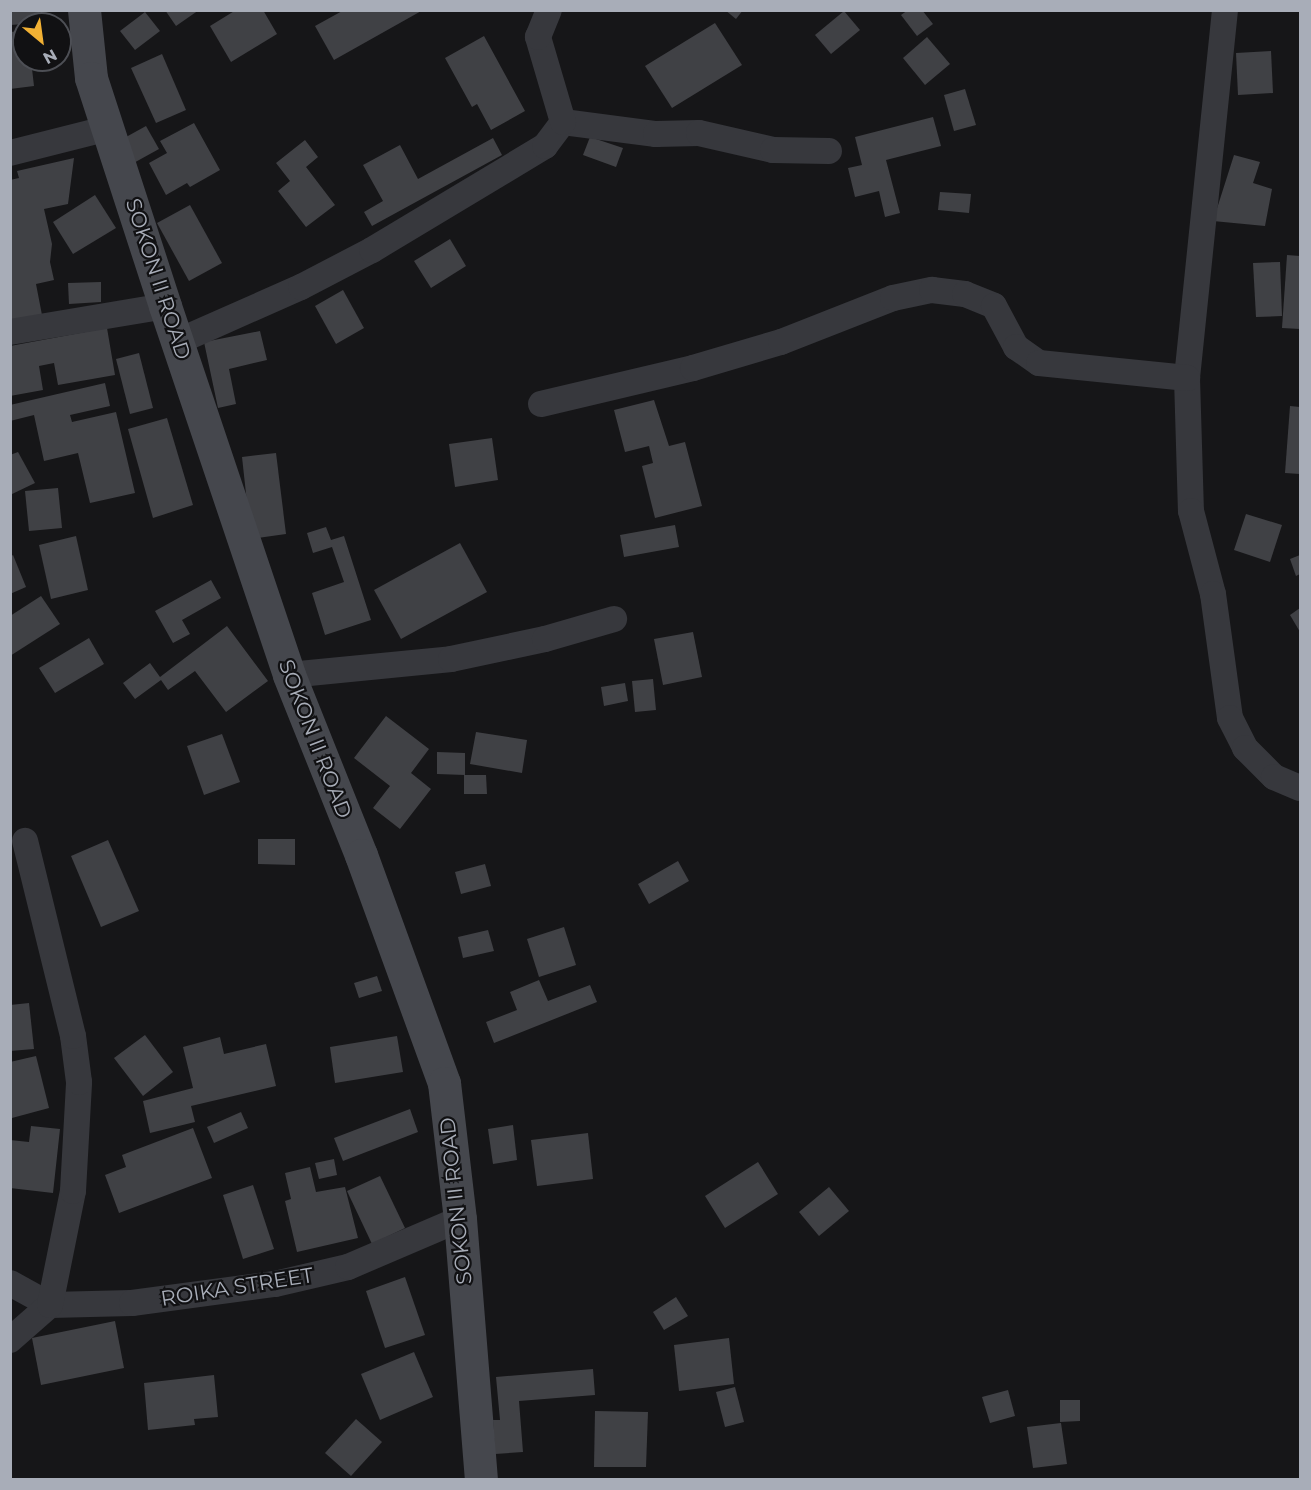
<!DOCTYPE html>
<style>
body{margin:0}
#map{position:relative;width:1311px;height:1490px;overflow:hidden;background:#161618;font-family:Montserrat,sans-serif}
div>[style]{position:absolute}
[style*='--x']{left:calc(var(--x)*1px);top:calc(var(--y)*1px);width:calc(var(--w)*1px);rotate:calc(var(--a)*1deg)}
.building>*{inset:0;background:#404145}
.street>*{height:26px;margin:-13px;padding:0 13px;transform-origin:13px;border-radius:13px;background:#37383d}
.secondary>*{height:33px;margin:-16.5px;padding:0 16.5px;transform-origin:16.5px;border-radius:16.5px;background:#45474d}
span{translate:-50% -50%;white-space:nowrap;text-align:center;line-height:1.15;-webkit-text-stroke:4.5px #111113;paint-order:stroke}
.street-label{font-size:21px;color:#a8adb8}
.frame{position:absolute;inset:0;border:12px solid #a8adb8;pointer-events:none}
.north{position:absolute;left:12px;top:12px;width:60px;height:60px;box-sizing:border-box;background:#111113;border:2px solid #4d4f55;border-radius:50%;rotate:151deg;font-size:16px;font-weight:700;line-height:24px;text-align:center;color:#a8adb8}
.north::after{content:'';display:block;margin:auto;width:21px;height:27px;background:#f2b134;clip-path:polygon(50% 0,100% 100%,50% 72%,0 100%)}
</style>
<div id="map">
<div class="building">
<i style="clip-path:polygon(10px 10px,39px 10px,40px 23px,10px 25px)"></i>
<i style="clip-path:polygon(165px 10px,199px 10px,176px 26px)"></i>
<i style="clip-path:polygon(236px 10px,263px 10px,277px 34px,231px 62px,210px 26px)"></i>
<i style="clip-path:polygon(344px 10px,423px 10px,334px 60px,315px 26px)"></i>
<i style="clip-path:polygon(725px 10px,743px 10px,736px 19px)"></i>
<i style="clip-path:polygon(908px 10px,922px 10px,933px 24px,917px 36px,901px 15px)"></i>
<i style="clip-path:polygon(844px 11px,860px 30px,831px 54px,815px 35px)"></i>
<i style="clip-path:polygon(145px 12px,160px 31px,135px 50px,120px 31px)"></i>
<i style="clip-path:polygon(715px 23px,742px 65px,672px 108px,645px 66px)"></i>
<i style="clip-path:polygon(24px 30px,24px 60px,31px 60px,34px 86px,10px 89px,11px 32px)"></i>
<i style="clip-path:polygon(484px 36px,525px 111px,491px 130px,477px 104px,472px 107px,445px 58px)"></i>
<i style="clip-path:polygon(927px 37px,950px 64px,925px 85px,903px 58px)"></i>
<i style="clip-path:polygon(1271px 51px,1273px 93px,1238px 95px,1236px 53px)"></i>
<i style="clip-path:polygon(162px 54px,186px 110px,156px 123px,131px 68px)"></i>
<i style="clip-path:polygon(965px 89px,976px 125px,954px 131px,944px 95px)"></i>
<i style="clip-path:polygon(933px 117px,941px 146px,886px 160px,900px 213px,885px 217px,879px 191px,855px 197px,848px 168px,862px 165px,855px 137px)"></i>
<i style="clip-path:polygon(194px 123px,220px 170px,190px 187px,187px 183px,166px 195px,149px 163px,167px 153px,160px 141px)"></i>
<i style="clip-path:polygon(146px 126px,159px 149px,130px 165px,117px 142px)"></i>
<i style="clip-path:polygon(590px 137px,623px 148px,616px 167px,583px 155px)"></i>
<i style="clip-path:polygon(493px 138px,502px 155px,372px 226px,364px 212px,383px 201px,363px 165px,400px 145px,418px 179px)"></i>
<i style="clip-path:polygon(305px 140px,318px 157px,306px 167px,335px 205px,306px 227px,278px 191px,290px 181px,276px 163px)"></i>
<i style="clip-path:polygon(1234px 155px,1260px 162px,1253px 183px,1272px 189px,1265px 226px,1213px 221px)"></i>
<i style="clip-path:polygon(74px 158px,68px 204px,44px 209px,52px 244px,50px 262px,54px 280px,36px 284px,42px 315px,10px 323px,10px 180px,19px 178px,17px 171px)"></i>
<i style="clip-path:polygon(940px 192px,971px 194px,969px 213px,938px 210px)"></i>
<i style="clip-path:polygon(95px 195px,116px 228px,73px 254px,53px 222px)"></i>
<i style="clip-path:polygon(190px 205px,222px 263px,189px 281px,157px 223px)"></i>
<i style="clip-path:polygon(450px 239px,466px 266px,431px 288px,414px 261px)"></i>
<i style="clip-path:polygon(1287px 255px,1300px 256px,1300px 329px,1282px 328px)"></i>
<i style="clip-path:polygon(1280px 262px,1282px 316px,1256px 317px,1253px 263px)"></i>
<i style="clip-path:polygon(101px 282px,101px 302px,69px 304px,68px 283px)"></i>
<i style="clip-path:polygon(343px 290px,364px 328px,336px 344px,315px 306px)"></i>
<i style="clip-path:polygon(107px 328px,115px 375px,58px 385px,54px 363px,39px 366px,43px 390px,10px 396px,10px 346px)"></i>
<i style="clip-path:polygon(260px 331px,267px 360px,229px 369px,236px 404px,218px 408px,204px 342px)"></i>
<i style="clip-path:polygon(139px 353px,153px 408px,130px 414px,116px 359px)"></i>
<i style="clip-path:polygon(105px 383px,110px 406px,70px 415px,72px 422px,116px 412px,135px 493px,90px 503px,78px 453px,44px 461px,34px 415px,10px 421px,10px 405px)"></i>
<i style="clip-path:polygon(654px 400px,669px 446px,685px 442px,702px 506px,655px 518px,642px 466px,653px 463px,649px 446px,625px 452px,614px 410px)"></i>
<i style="clip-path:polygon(1290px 406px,1300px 407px,1300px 474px,1285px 473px)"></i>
<i style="clip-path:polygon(167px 418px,193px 505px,153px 518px,128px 429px)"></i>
<i style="clip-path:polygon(492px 438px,498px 480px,455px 487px,449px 444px)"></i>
<i style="clip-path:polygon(18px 452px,35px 483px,10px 495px,10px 455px)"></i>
<i style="clip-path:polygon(276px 453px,286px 534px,251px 539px,242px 457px)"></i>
<i style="clip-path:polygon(58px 488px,62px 528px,29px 531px,25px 491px)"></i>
<i style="clip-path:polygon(1246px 514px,1282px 525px,1270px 562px,1234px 550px)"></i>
<i style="clip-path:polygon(675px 525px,679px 547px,624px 557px,620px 535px)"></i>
<i style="clip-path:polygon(326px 527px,331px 540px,344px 536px,371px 620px,325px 635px,312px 593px,344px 582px,332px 547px,313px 553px,307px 533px)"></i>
<i style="clip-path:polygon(76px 536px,88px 590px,51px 599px,39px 545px)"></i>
<i style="clip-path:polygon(460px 543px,487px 592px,401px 639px,374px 590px)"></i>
<i style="clip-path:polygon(13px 555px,26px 587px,10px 594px,10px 557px)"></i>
<i style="clip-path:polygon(1300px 555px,1300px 574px,1296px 576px,1290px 559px)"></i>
<i style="clip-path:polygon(211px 580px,221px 598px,182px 620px,190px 634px,173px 643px,155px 611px)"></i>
<i style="clip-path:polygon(41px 596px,60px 624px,10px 656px,10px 616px)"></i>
<i style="clip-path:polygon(1300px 608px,1300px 632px,1290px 615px)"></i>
<i style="clip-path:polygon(227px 626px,268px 681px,226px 712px,195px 671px,168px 690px,161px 680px,135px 699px,123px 683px,150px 663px,160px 677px)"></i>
<i style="clip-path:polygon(693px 632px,702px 677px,663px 685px,654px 639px)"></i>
<i style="clip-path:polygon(89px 638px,104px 664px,55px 693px,39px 668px)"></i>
<i style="clip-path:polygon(653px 679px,656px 710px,635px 712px,632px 681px)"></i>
<i style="clip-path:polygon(625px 683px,628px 701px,604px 706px,601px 687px)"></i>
<i style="clip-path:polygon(386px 716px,429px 749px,411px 773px,431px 789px,400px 829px,373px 808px,390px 786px,354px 758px)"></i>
<i style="clip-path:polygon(476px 732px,527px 740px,522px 773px,470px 764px)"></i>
<i style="clip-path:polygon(222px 734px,240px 782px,204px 795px,187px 746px)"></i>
<i style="clip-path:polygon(437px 752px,465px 753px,465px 775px,437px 774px)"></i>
<i style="clip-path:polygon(464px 775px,486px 775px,487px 794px,464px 794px)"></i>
<i style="clip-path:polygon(258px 839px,295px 839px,295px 865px,258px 864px)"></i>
<i style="clip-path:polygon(108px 840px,139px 911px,101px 927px,71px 856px)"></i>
<i style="clip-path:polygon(678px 861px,689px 881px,649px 904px,638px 884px)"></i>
<i style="clip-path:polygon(485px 864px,491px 886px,461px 894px,455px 872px)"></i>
<i style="clip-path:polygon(564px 927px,576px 965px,539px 977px,527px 939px)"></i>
<i style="clip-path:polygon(488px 930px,494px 951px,463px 958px,458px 937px)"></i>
<i style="clip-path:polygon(377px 976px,382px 991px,359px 998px,354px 983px)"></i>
<i style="clip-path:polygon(539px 980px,548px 1001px,590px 985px,597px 1002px,494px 1043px,486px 1022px,517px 1010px,510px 992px)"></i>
<i style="clip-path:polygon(29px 1003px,34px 1049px,10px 1051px,10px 1005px)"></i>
<i style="clip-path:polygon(145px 1035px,173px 1072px,143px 1096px,114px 1058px)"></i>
<i style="clip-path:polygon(397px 1036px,403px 1072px,335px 1083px,330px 1047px)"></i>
<i style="clip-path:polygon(220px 1037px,224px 1054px,266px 1044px,276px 1086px,191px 1106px,195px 1122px,150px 1133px,143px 1101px,193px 1088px,183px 1047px)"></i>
<i style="clip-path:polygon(36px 1056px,49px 1108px,12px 1118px,10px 1062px)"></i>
<i style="clip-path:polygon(410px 1109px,418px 1132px,343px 1161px,334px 1138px)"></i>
<i style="clip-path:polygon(241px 1112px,248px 1128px,214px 1143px,207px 1127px)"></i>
<i style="clip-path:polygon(513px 1125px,517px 1160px,493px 1164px,488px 1129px)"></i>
<i style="clip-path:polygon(31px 1126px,60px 1129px,53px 1193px,10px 1188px,10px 1140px,29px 1142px)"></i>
<i style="clip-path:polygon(193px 1128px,212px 1178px,119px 1213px,105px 1175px,126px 1167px,122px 1155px)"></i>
<i style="clip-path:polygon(588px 1133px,593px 1179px,537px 1186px,531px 1140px)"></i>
<i style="clip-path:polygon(334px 1159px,337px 1175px,319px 1179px,315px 1163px)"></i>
<i style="clip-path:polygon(758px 1162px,778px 1194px,725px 1228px,705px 1196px)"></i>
<i style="clip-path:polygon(310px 1167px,316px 1192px,345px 1187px,358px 1238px,297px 1252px,285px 1201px,291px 1199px,285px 1173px)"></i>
<i style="clip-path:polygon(380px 1176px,405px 1228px,372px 1244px,347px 1191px)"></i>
<i style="clip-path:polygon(253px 1185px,274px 1249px,243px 1259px,223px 1195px)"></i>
<i style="clip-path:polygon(829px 1187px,849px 1211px,819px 1236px,799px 1212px)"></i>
<i style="clip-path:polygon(405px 1277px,425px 1335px,385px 1348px,366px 1291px)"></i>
<i style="clip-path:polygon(676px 1297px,688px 1316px,664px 1330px,653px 1312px)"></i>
<i style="clip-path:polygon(115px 1321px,124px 1368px,41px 1385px,32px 1338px)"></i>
<i style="clip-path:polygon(729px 1338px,734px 1384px,679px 1391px,674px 1345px)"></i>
<i style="clip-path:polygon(414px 1352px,433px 1397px,380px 1420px,361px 1374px)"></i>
<i style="clip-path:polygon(593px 1369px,595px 1395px,519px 1401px,523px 1452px,495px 1454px,493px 1420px,500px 1420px,496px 1377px)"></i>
<i style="clip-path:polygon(214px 1375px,218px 1417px,194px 1419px,195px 1425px,148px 1430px,144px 1383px)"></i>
<i style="clip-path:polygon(735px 1387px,744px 1422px,725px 1427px,716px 1392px)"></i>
<i style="clip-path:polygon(1008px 1390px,1015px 1416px,990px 1423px,982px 1397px)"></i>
<i style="clip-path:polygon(1060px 1400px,1080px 1400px,1080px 1421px,1060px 1422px)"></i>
<i style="clip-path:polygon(595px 1411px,648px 1412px,646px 1467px,594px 1467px)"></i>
<i style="clip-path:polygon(356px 1419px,382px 1442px,351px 1476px,325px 1453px)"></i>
<i style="clip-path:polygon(1061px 1423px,1067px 1464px,1033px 1468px,1027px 1427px)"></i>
</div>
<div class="street">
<i style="--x:1225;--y:10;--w:370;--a:95.9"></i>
<i style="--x:1187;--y:378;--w:133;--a:88.3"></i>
<i style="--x:1191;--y:511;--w:86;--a:75.2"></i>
<i style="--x:1213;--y:594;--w:125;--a:82.2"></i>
<i style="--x:1230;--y:718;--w:34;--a:63"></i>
<i style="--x:1245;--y:748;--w:41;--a:45"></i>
<i style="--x:1274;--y:777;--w:28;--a:23"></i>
<i style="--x:563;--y:122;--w:94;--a:7.4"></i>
<i style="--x:656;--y:134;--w:43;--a:-1.3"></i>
<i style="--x:699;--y:133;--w:76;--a:12.9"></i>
<i style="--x:773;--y:150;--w:56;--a:1"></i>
<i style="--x:10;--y:153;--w:102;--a:-14.2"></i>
<i style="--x:10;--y:332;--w:157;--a:-9.5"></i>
<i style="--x:179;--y:341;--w:133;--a:-23.9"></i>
<i style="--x:301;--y:287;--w:80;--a:-27.5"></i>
<i style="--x:372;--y:250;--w:202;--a:-31"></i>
<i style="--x:545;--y:146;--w:30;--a:-53"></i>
<i style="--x:563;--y:122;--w:89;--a:-106.4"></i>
<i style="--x:538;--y:37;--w:29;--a:-68"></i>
<i style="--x:541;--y:404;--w:156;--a:-13.3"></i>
<i style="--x:693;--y:368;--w:92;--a:-16.5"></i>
<i style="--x:781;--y:342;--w:120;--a:-21.4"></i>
<i style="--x:893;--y:298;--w:40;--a:-12"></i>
<i style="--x:932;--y:290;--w:33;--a:7"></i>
<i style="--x:965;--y:294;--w:31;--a:22"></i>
<i style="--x:994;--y:306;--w:47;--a:61.8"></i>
<i style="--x:1016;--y:347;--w:28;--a:35"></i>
<i style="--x:1039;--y:363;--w:149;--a:5.8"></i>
<i style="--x:289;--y:675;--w:163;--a:-5.6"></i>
<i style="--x:451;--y:659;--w:96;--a:-12"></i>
<i style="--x:545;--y:639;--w:72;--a:-16.2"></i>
<i style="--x:10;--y:1283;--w:46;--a:28.8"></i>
<i style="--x:50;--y:1305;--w:82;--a:-1.4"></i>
<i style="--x:132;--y:1303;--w:144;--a:-7.6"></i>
<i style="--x:275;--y:1284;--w:75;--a:-13.1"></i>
<i style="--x:348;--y:1267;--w:122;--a:-23.2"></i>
<i style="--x:10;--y:1340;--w:53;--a:-41.2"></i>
<i style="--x:50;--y:1305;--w:116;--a:-78.6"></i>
<i style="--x:73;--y:1191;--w:109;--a:-86.8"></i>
<i style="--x:79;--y:1082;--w:46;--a:-97.4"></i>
<i style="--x:73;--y:1036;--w:201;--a:-103.8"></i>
</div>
<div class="secondary">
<i style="--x:84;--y:10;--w:68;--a:84.1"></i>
<i style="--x:91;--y:78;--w:240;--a:72"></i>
<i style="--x:165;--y:306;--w:389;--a:71.4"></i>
<i style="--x:289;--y:675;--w:194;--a:68.2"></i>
<i style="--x:361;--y:855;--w:243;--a:70"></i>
<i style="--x:444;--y:1083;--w:137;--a:83.3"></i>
<i style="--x:460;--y:1219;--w:262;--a:85.4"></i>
</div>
<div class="street-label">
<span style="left:158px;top:279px;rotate:72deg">SOKON II ROAD</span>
<span style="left:315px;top:739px;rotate:69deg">SOKON II ROAD</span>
<span style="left:456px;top:1201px;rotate:-96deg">SOKON II ROAD</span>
<span style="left:237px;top:1287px;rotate:-9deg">ROIKA STREET</span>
</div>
<div class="frame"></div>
<div class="north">N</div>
</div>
